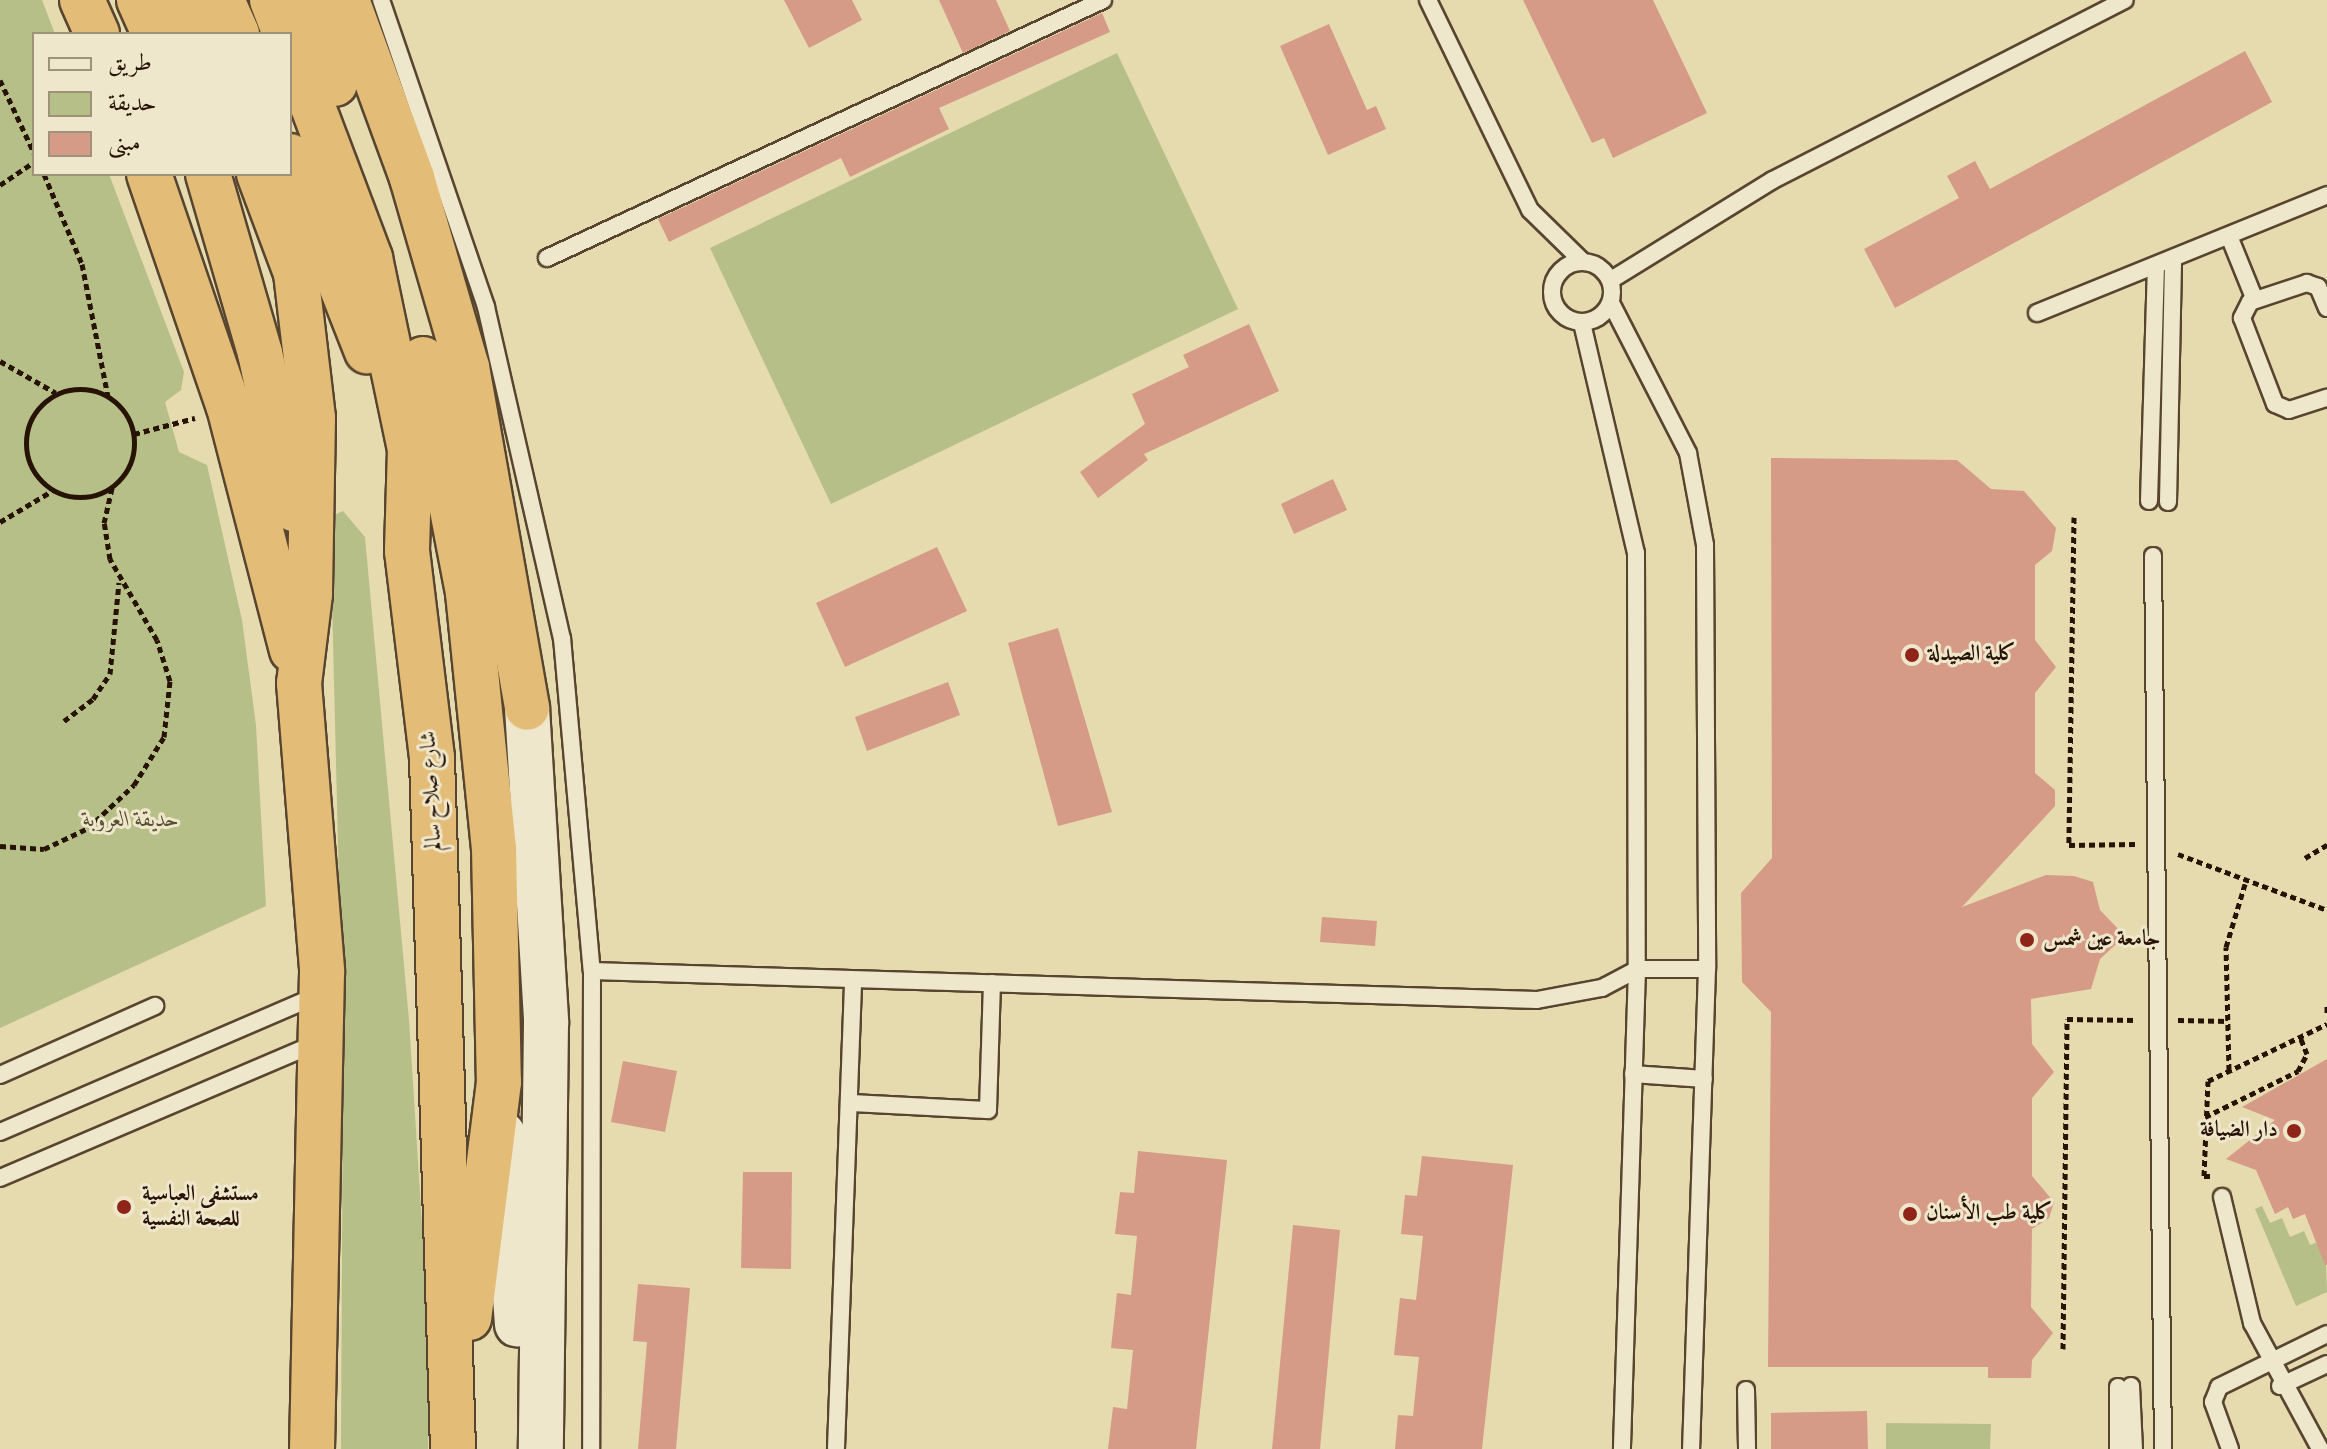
<!DOCTYPE html>
<meta charset="utf-8">
<style>
body{margin:0}
#map{position:relative;width:2327px;height:1449px;overflow:hidden;background:#e6daaf;font-family:"IM FELL English",Amiri,serif}
div>[style]{position:absolute}
[style*='--x']{left:calc(var(--x)*1px);top:calc(var(--y)*1px);width:calc(var(--w)*1px);rotate:calc(var(--a)*1deg)}
.green>*{inset:0;background:#b7bf89}
.building>*{inset:0;background:#d59b86}
.path>*{height:5px;margin-top:-2.5px;transform-origin:0;background:repeating-linear-gradient(90deg,#271304 0 6px,transparent 0 10px)}
.path>.ring{margin:-2.5px;padding:0;box-sizing:content-box;background:none;border:5px solid #271304;border-radius:50%}
.roads{filter:drop-shadow(2px 0 #57452f) drop-shadow(-2px 0 #57452f) drop-shadow(0 2px #57452f) drop-shadow(0 -2px #57452f)}
.lane>*{height:16px;margin:-8px;padding:0 8px;transform-origin:8px;border-radius:8px;background:#efe7cb}
.lane>.ring{margin:-8px;padding:0;box-sizing:content-box;background:none;border:16px solid #efe7cb;border-radius:50%}
.secondary>*{height:44px;margin:-22px;padding:0 22px;transform-origin:22px;border-radius:22px;background:#efe7cb}
.highway>*{height:44px;margin:-22px;padding:0 22px;transform-origin:22px;border-radius:22px;background:#e3bd78}
.dots>*{width:22px;height:22px;translate:-50% -50%;box-sizing:border-box;border:4px solid #efe7cb;border-radius:50%}
span{translate:-50% -50%;white-space:nowrap;text-align:center;line-height:1.15;-webkit-text-stroke:6px #efe7cb;paint-order:stroke}
.poi-label{font-size:22px;color:#271304;font-weight:700}
.left{translate:0 -50%;text-align:left}
.right{translate:-100% -50%;text-align:right}
.street-label{font-size:22px;color:#271304}
.park-label{font-size:22px;color:#594f33;font-style:italic}
.legend{position:absolute;left:32px;top:32px;width:260px;height:144px;box-sizing:border-box;background:#efe7cb;border:2px solid #9f927b;margin:0;padding:10px 14px;list-style:none;font-size:24px;color:#271304}
.legend li{display:flex;align-items:center;gap:16px;height:40px}
.legend b{width:40px;border:2px solid #9f927b}
</style>
<div id="map">
<div class="green">
<i style="clip-path:polygon(0 0,42px 0,55px 34px,34px 34px,34px 174px,109px 174px,184px 372px,181px 390px,165px 402px,179px 452px,207px 465px,242px 620px,256px 725px,266px 906px,0 1028px)"></i>
<i style="clip-path:polygon(1117px 53px,1238px 309px,831px 504px,710px 248px)"></i>
<i style="clip-path:polygon(343px 511px,365px 537px,409px 1020px,430px 1350px,428px 1449px,341px 1449px,343px 1051px,330px 517px)"></i>
<i style="clip-path:polygon(2262px 1206px,2270px 1223px,2282px 1218px,2290px 1237px,2304px 1231px,2310px 1245px,2325px 1239px,2327px 1292px,2296px 1306px,2255px 1209px)"></i>
<i style="clip-path:polygon(1886px 1423px,1991px 1424px,1990px 1449px,1886px 1449px)"></i>
</div>
<div class="building">
<i style="clip-path:polygon(784px 0,852px 0,862px 20px,809px 48px)"></i>
<i style="clip-path:polygon(939px 0,996px 0,1010px 31px,963px 53px)"></i>
<i style="clip-path:polygon(1523px 0,1653px 0,1707px 113px,1613px 158px,1604px 138px,1592px 143px)"></i>
<i style="clip-path:polygon(1102px 13px,1110px 32px,939px 108px,949px 129px,850px 177px,841px 158px,669px 242px,658px 219px)"></i>
<i style="clip-path:polygon(1329px 24px,1367px 110px,1376px 106px,1386px 129px,1328px 155px,1280px 46px)"></i>
<i style="clip-path:polygon(2245px 51px,2272px 102px,1895px 308px,1864px 249px,1959px 198px,1947px 176px,1975px 161px,1990px 189px)"></i>
<i style="clip-path:polygon(1249px 324px,1279px 391px,1144px 454px,1148px 460px,1098px 498px,1080px 472px,1145px 424px,1132px 394px,1189px 367px,1183px 355px)"></i>
<i style="clip-path:polygon(1771px 458px,1957px 460px,1991px 489px,2024px 491px,2056px 528px,2052px 551px,2035px 565px,2035px 640px,2056px 667px,2035px 693px,2035px 773px,2055px 790px,2055px 806px,1962px 907px,2046px 875px,2074px 876px,2093px 882px,2100px 910px,2125px 936px,2100px 959px,2091px 989px,2031px 999px,2032px 1044px,2054px 1072px,2032px 1098px,2032px 1176px,2054px 1202px,2049px 1218px,2032px 1229px,2031px 1307px,2053px 1333px,2032px 1360px,2031px 1378px,1988px 1378px,1988px 1367px,1768px 1367px,1771px 1012px,1742px 982px,1741px 893px,1772px 858px)"></i>
<i style="clip-path:polygon(1333px 479px,1347px 510px,1294px 534px,1281px 504px)"></i>
<i style="clip-path:polygon(937px 547px,967px 611px,845px 667px,816px 603px)"></i>
<i style="clip-path:polygon(1058px 628px,1112px 812px,1058px 826px,1008px 643px)"></i>
<i style="clip-path:polygon(948px 682px,960px 715px,867px 751px,855px 717px)"></i>
<i style="clip-path:polygon(1322px 917px,1377px 921px,1375px 946px,1320px 942px)"></i>
<i style="clip-path:polygon(2327px 1059px,2327px 1265px,2325px 1265px,2305px 1214px,2293px 1219px,2288px 1207px,2275px 1214px,2256px 1170px,2226px 1159px,2275px 1120px,2242px 1107px)"></i>
<i style="clip-path:polygon(623px 1061px,677px 1071px,665px 1132px,611px 1122px)"></i>
<i style="clip-path:polygon(1138px 1151px,1227px 1160px,1196px 1449px,1108px 1449px,1113px 1407px,1127px 1409px,1133px 1350px,1111px 1348px,1117px 1293px,1131px 1295px,1137px 1236px,1115px 1234px,1120px 1192px,1134px 1193px)"></i>
<i style="clip-path:polygon(1422px 1156px,1513px 1165px,1482px 1449px,1395px 1449px,1398px 1415px,1413px 1416px,1419px 1357px,1394px 1355px,1400px 1298px,1416px 1300px,1423px 1236px,1401px 1234px,1405px 1195px,1417px 1196px)"></i>
<i style="clip-path:polygon(743px 1172px,792px 1172px,791px 1269px,741px 1268px)"></i>
<i style="clip-path:polygon(1293px 1225px,1340px 1230px,1320px 1449px,1272px 1449px)"></i>
<i style="clip-path:polygon(638px 1284px,690px 1288px,676px 1449px,638px 1449px,647px 1342px,633px 1341px)"></i>
<i style="clip-path:polygon(1867px 1411px,1868px 1449px,1771px 1449px,1771px 1413px)"></i>
</div>
<div class="path">
<i style="--x:0;--y:80;--w:81;--a:65"></i>
<i style="--x:44;--y:174;--w:98;--a:67.1"></i>
<i style="--x:82;--y:264;--w:135;--a:78.9"></i>
<i style="--x:0;--y:185;--w:41;--a:-34.1"></i>
<i style="--x:0;--y:361;--w:64;--a:29.7"></i>
<i class="ring" style="left:26px;top:389px;width:103px;height:103px"></i>
<i style="--x:134;--y:434;--w:63;--a:-14.7"></i>
<i style="--x:2074;--y:517;--w:328;--a:90.9"></i>
<i style="--x:2069;--y:845;--w:66;--a:-0.9"></i>
<i style="--x:0;--y:522;--w:61;--a:-30.8"></i>
<i style="--x:64;--y:721;--w:36;--a:-37"></i>
<i style="--x:93;--y:699;--w:30;--a:-56"></i>
<i style="--x:110;--y:674;--w:92;--a:-84.4"></i>
<i style="--x:0;--y:846;--w:44;--a:3.9"></i>
<i style="--x:44;--y:849;--w:49;--a:-25.5"></i>
<i style="--x:88;--y:828;--w:63;--a:-43.1"></i>
<i style="--x:134;--y:785;--w:57;--a:-58"></i>
<i style="--x:164;--y:737;--w:56;--a:-83.9"></i>
<i style="--x:170;--y:681;--w:43;--a:-107.6"></i>
<i style="--x:157;--y:640;--w:94;--a:-120.1"></i>
<i style="--x:110;--y:559;--w:36;--a:-99"></i>
<i style="--x:104;--y:523;--w:36;--a:-77"></i>
<i style="--x:2178;--y:854;--w:159;--a:20.6"></i>
<i style="--x:2305;--y:858;--w:26;--a:-31"></i>
<i style="--x:2327;--y:1006;--w:7;--a:90"></i>
<i style="--x:2178;--y:1020;--w:50;--a:1.1"></i>
<i style="--x:2229;--y:1070;--w:123;--a:-91.4"></i>
<i style="--x:2226;--y:947;--w:66;--a:-73.2"></i>
<i style="--x:2205;--y:1117;--w:104;--a:-26.3"></i>
<i style="--x:2298;--y:1071;--w:19;--a:-62"></i>
<i style="--x:2307;--y:1054;--w:18;--a:-112"></i>
<i style="--x:2210;--y:1176;--w:6;--a:180"></i>
<i style="--x:2204;--y:1176;--w:95;--a:-87.6"></i>
<i style="--x:2208;--y:1081;--w:132;--a:-25.6"></i>
<i style="--x:2063;--y:1349;--w:330;--a:-89.3"></i>
<i style="--x:2067;--y:1019;--w:69;--a:0.8"></i>
</div>
<div class="roads">
<div class="lane">
<i style="--x:381;--y:0;--w:324;--a:71.1"></i>
<i style="--x:486;--y:307;--w:340;--a:77.1"></i>
<i style="--x:562;--y:638;--w:334;--a:84.9"></i>
<i style="--x:592;--y:971;--w:478;--a:90.1"></i>
<i style="--x:1428;--y:0;--w:233;--a:64.1"></i>
<i style="--x:1530;--y:210;--w:73;--a:44.4"></i>
<i style="--x:2229;--y:236;--w:69;--a:67.9"></i>
<i style="--x:547;--y:258;--w:613;--a:-24.89"></i>
<i class="ring" style="left:1552px;top:262px;width:44px;height:44px"></i>
<i style="--x:1611;--y:280;--w:190;--a:-31.7"></i>
<i style="--x:1773;--y:180;--w:395;--a:-27.1"></i>
<i style="--x:1611;--y:303;--w:169;--a:62.8"></i>
<i style="--x:1688;--y:453;--w:94;--a:79.5"></i>
<i style="--x:1705;--y:545;--w:424;--a:89.7"></i>
<i style="--x:1707;--y:969;--w:480;--a:91.9"></i>
<i style="--x:2327;--y:308;--w:23;--a:-113"></i>
<i style="--x:2318;--y:287;--w:12;--a:-160"></i>
<i style="--x:2307;--y:283;--w:60;--a:161.6"></i>
<i style="--x:2250;--y:302;--w:18;--a:117"></i>
<i style="--x:2242;--y:318;--w:92;--a:69"></i>
<i style="--x:2275;--y:404;--w:15;--a:23"></i>
<i style="--x:2289;--y:410;--w:40;--a:-18"></i>
<i style="--x:2037;--y:313;--w:313;--a:-22.1"></i>
<i style="--x:1582;--y:323;--w:236;--a:76.8"></i>
<i style="--x:1636;--y:553;--w:416;--a:89.9"></i>
<i style="--x:1637;--y:969;--w:480;--a:91.8"></i>
<i style="--x:2149;--y:501;--w:235;--a:-88.3"></i>
<i style="--x:2168;--y:502;--w:242;--a:-88.8"></i>
<i style="--x:2153;--y:556;--w:893;--a:89.36"></i>
<i style="--x:592;--y:971;--w:945;--a:1.76"></i>
<i style="--x:1537;--y:1000;--w:66;--a:-10.5"></i>
<i style="--x:1602;--y:988;--w:40;--a:-28"></i>
<i style="--x:1637;--y:969;--w:70;--a:0"></i>
<i style="--x:1633;--y:1074;--w:71;--a:4"></i>
<i style="--x:0;--y:1075;--w:170;--a:-24"></i>
<i style="--x:850;--y:1103;--w:138;--a:2.9"></i>
<i style="--x:988;--y:1110;--w:127;--a:-88.2"></i>
<i style="--x:0;--y:1132;--w:346;--a:-23.3"></i>
<i style="--x:0;--y:1178;--w:347;--a:-23.1"></i>
<i style="--x:2222;--y:1197;--w:130;--a:76.6"></i>
<i style="--x:2252;--y:1323;--w:143;--a:61.6"></i>
<i style="--x:2131;--y:1386;--w:63;--a:87.3"></i>
<i style="--x:2280;--y:1386;--w:52;--a:-25.1"></i>
<i style="--x:2118;--y:1387;--w:62;--a:90"></i>
<i style="--x:1746;--y:1390;--w:59;--a:89"></i>
<i style="--x:836;--y:1448;--w:467;--a:-87.9"></i>
<i style="--x:2230;--y:1449;--w:50;--a:-109.9"></i>
<i style="--x:2213;--y:1402;--w:16;--a:-68"></i>
<i style="--x:2219;--y:1387;--w:120;--a:-26.1"></i>
</div>
<div class="secondary">
<i style="--x:527;--y:708;--w:316;--a:86.5"></i>
<i style="--x:546;--y:1023;--w:426;--a:90.7"></i>
<i style="--x:503;--y:1134;--w:191;--a:85.8"></i>
</div>
<div class="highway">
<i style="--x:82;--y:0;--w:37;--a:66"></i>
<i style="--x:139;--y:0;--w:37;--a:66"></i>
<i style="--x:185;--y:0;--w:37;--a:66"></i>
<i style="--x:222;--y:0;--w:37;--a:66"></i>
<i style="--x:272;--y:0;--w:36;--a:69"></i>
<i style="--x:305;--y:0;--w:89;--a:70.3"></i>
<i style="--x:347;--y:0;--w:189;--a:69.9"></i>
<i style="--x:412;--y:178;--w:197;--a:73.8"></i>
<i style="--x:467;--y:367;--w:346;--a:80"></i>
<i style="--x:290;--y:46;--w:227;--a:69.3"></i>
<i style="--x:370;--y:258;--w:195;--a:78.2"></i>
<i style="--x:410;--y:449;--w:102;--a:91.7"></i>
<i style="--x:407;--y:551;--w:209;--a:83.1"></i>
<i style="--x:432;--y:758;--w:691;--a:88.26"></i>
<i style="--x:290;--y:156;--w:210;--a:68.5"></i>
<i style="--x:149;--y:174;--w:246;--a:71.1"></i>
<i style="--x:229;--y:407;--w:251;--a:75.5"></i>
<i style="--x:208;--y:174;--w:186;--a:73.8"></i>
<i style="--x:260;--y:353;--w:160;--a:77.7"></i>
<i style="--x:259;--y:174;--w:106;--a:69.5"></i>
<i style="--x:296;--y:273;--w:146;--a:83.3"></i>
<i style="--x:313;--y:418;--w:176;--a:91"></i>
<i style="--x:310;--y:594;--w:90;--a:97"></i>
<i style="--x:299;--y:683;--w:290;--a:85.4"></i>
<i style="--x:322;--y:972;--w:477;--a:91.2"></i>
<i style="--x:423;--y:359;--w:238;--a:79.1"></i>
<i style="--x:468;--y:593;--w:256;--a:84.2"></i>
<i style="--x:494;--y:848;--w:234;--a:88.8"></i>
<i style="--x:499;--y:1082;--w:238;--a:97.2"></i>
</div>
</div>
<div class="dots">
<i style="left:1912px;top:655px;background:#8f2418"></i>
<i style="left:2027px;top:940px;background:#8f2418"></i>
<i style="left:2294px;top:1131px;background:#8f2418"></i>
<i style="left:124px;top:1207px;background:#8f2418"></i>
<i style="left:1910px;top:1214px;background:#8f2418"></i>
</div>
<div class="poi-label">
<span class="left" style="left:1928px;top:655px">كلية الصيدلة</span>
<span class="left" style="left:2043px;top:940px">جامعة عين شمس</span>
<span class="right" style="left:2278px;top:1131px">دار الضيافة</span>
<span class="left" style="left:142px;top:1207px">مستشفى العباسية<br>للصحة النفسية</span>
<span class="left" style="left:1926px;top:1214px">كلية طب الأسنان</span>
</div>
<div class="street-label">
<span style="left:432px;top:791px;rotate:-93deg">شارع صلاح سالم</span>
</div>
<div class="park-label">
<span style="left:131px;top:821px">حديقة العروبة</span>
</div>
<ul class="legend">
<li><b style="height:10px;background:#efe7cb"></b>طريق</li>
<li><b style="height:22px;background:#b7bf89"></b>حديقة</li>
<li><b style="height:22px;background:#d59b86"></b>مبنى</li>
</ul>
</div>
